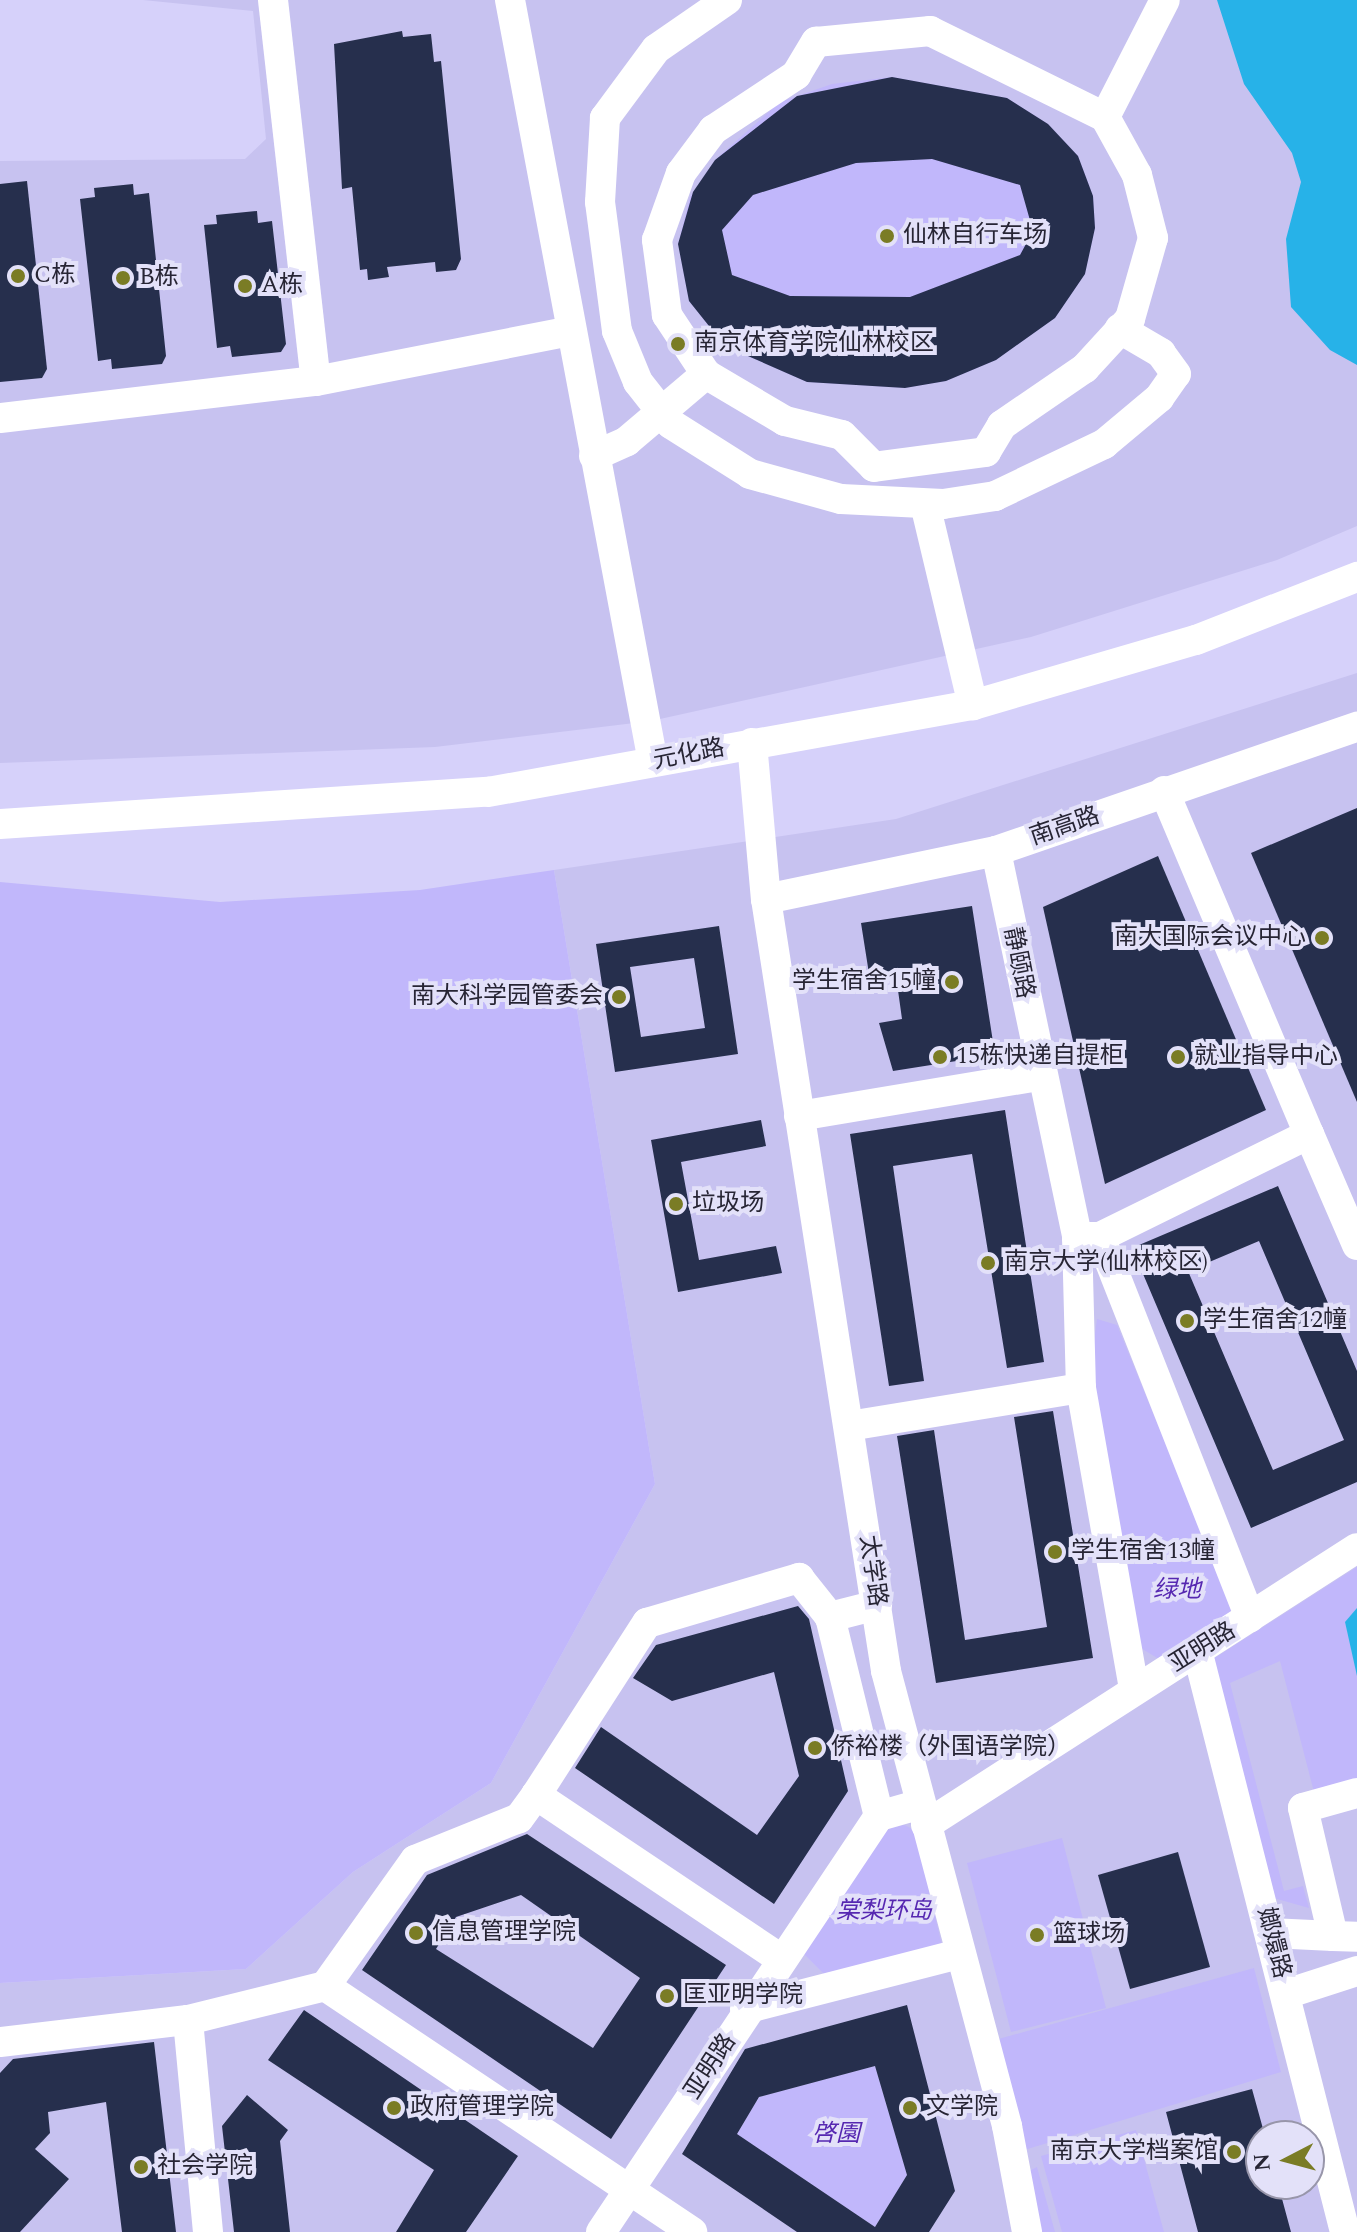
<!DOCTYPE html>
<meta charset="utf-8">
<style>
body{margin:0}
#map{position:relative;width:1357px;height:2232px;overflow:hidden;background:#d6d1fa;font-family:Spectral,"Noto Sans SC",serif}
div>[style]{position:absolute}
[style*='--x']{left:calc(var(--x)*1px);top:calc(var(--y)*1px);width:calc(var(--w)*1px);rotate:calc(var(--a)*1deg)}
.built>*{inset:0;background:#c7c2f0}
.green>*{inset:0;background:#c1b7fb}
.water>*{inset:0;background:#27b2e8}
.building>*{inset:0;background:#262f4d}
.minor>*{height:30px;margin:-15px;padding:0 15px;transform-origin:15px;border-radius:15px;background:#fff}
.dots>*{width:22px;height:22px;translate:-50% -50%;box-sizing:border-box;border:4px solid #e3e1f9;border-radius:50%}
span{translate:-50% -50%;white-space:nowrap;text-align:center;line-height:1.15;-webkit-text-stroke:8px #e3e1f9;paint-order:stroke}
.poi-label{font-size:24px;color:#272534}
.left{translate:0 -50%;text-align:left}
.right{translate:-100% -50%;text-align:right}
.street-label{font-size:24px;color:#272534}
.park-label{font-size:24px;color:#5628b1;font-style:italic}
.north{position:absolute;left:1245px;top:2120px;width:80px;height:80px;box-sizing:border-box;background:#e3e1f9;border:2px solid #9896aa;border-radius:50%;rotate:264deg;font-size:22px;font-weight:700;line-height:32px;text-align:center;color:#272534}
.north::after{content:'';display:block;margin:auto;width:28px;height:36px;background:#7a7c25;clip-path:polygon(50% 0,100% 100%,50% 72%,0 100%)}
</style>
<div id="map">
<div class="built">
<i style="clip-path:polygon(143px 0,1357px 0,1357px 526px,1277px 560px,1031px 637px,651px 721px,435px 747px,0 763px,0 161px,245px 159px,266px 139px,253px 11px)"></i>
<i style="clip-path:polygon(evenodd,1357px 673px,1357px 2232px,0 2232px,0 1983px,246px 1969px,353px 1872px,491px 1783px,655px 1484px,554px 870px,896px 819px,1357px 673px,1261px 2136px,1309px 2136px,1309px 2184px,1261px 2184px,1261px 2136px)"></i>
</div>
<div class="green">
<i style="clip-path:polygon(892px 77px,1007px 98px,1048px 124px,1078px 156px,1093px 196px,1095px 228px,1085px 274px,1055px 318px,996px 360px,946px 381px,905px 388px,807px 382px,725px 346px,689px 301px,678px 244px,690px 197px,715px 160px,780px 102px,832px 84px)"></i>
<i style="clip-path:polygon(554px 870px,655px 1484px,491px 1783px,353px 1872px,246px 1969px,0 1983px,0 882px,220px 902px,420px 890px)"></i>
<i style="clip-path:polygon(1097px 1319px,1117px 1325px,1234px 1611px,1159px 1659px,1139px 1647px,1091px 1364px)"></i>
<i style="clip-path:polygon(1357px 1567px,1357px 1608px,1345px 1622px,1357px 1676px,1357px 1781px,1314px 1792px,1280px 1661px,1230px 1683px,1284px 1891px,1303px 1886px,1309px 1908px,1270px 1897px,1210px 1661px)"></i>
<i style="clip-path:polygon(904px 1825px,915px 1830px,942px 1946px,828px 1978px,800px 1950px,887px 1829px)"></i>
<i style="clip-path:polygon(1062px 1838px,1106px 2008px,1011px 2032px,967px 1863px)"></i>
<i style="clip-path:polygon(1254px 1968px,1281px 2072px,1021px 2151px,995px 2040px)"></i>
<i style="clip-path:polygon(875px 2066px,907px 2175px,875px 2227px,737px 2134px,759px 2097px)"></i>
<i style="clip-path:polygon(1136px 2130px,1164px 2232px,1062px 2232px,1041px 2156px)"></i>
<i style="clip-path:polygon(1037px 2167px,1055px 2232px,1041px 2232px,1029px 2171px)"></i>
</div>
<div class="water">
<i style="clip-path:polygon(1217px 0,1357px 0,1357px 365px,1330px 350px,1291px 307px,1286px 239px,1301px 182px,1292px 153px,1244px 84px)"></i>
<i style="clip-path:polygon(1357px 1608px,1357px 1676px,1345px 1622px)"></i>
</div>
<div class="building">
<i style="clip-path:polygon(402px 31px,403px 37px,431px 34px,434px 62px,441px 61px,461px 259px,456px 270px,436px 272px,435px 262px,387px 267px,389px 277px,368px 280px,367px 269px,360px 270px,352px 187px,342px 189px,334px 44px)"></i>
<i style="clip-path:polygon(evenodd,892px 77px,1007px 98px,1048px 124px,1078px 156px,1093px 196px,1095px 228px,1085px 274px,1055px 318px,996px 360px,946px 381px,905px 388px,807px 382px,725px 346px,689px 301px,678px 244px,693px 192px,715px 160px,797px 96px,892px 77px,932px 159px,1020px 185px,1033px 231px,1020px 255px,910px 297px,790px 296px,732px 275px,722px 230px,753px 195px,856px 163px,932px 159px)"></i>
<i style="clip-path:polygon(27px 181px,47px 369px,42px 378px,0 382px,0 184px)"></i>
<i style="clip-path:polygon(133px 184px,134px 195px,149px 193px,166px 356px,162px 364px,112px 369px,111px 359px,98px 361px,80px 199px,95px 197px,94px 188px)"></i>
<i style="clip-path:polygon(257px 211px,258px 223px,272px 221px,286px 344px,281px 352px,232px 357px,230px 346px,217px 348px,204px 225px,217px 224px,216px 215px)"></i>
<i style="clip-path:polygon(1357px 808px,1357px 1102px,1251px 853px)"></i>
<i style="clip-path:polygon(1158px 856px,1266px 1110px,1105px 1184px,1043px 907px)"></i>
<i style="clip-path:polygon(972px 906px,993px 1042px,987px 1043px,988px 1056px,893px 1071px,879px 1023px,902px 1019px,896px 976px,870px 980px,861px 923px)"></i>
<i style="clip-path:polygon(evenodd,719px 926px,738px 1054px,615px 1072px,596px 944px,719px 926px,694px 958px,705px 1028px,641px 1037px,630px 967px,694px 958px)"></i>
<i style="clip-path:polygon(1005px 1110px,1044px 1362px,1007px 1368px,972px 1154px,893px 1166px,924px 1381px,889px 1386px,850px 1134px)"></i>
<i style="clip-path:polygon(761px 1120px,766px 1146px,681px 1162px,699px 1260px,776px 1246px,782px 1273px,678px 1292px,651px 1140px)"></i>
<i style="clip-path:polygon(evenodd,1278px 1186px,1357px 1371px,1357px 1482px,1251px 1528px,1132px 1248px,1278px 1186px,1259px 1241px,1344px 1440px,1273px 1470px,1188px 1271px,1259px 1241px)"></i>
<i style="clip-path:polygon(1053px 1411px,1093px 1658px,936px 1683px,897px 1436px,934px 1430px,965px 1640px,1047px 1627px,1014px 1417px)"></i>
<i style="clip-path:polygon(798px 1606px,809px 1619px,848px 1791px,774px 1904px,575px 1768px,601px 1727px,757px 1835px,799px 1776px,774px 1672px,672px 1701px,633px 1678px,656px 1645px)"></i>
<i style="clip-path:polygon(evenodd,527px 1834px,726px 1965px,611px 2139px,362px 1970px,427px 1875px,527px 1834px,521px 1895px,640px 1978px,593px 2048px,436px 1949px,456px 1917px,521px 1895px)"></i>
<i style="clip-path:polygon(1178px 1852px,1210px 1967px,1130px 1989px,1098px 1875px)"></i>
<i style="clip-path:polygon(evenodd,907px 2005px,955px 2191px,929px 2232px,797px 2232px,682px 2154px,745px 2049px,907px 2005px,875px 2066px,907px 2175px,875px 2227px,737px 2134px,759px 2097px,875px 2066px)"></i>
<i style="clip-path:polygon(304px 2010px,518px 2156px,466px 2232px,396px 2232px,434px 2170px,268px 2060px)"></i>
<i style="clip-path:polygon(154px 2042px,176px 2232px,122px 2232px,106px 2102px,48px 2112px,50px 2133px,35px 2149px,69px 2179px,20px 2232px,0 2232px,0 2073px,13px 2059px)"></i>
<i style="clip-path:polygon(1252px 2089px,1265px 2136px,1261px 2184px,1278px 2184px,1291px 2232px,1198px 2232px,1166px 2112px)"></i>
<i style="clip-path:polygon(247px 2095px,288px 2130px,280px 2141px,290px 2232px,234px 2232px,222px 2126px)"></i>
</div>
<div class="minor">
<i style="--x:273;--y:0;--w:383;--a:83.6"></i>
<i style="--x:510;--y:0;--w:775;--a:79.37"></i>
<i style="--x:727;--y:0;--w:86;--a:145.4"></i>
<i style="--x:656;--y:49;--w:86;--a:126.5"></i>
<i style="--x:605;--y:118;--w:84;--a:93.4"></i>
<i style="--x:600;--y:202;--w:130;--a:82.5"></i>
<i style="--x:617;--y:331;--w:55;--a:67.6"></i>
<i style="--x:638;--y:382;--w:53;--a:51.8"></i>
<i style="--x:671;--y:424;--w:93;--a:32.3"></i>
<i style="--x:750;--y:474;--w:94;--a:15.4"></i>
<i style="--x:841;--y:499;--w:102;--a:2.8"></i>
<i style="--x:943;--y:504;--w:53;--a:-8.7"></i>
<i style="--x:995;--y:496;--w:121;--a:-25.5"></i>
<i style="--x:1104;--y:444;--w:72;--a:-39.9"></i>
<i style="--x:1159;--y:398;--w:29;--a:-55"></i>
<i style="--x:1176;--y:374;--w:26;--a:-126"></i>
<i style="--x:1161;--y:353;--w:48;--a:-149.7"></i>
<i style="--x:930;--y:31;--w:195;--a:26.2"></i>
<i style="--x:1105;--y:117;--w:66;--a:61.1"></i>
<i style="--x:1137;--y:175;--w:65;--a:75.7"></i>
<i style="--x:1153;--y:238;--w:84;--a:105.9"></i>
<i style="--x:1130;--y:319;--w:67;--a:132.6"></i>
<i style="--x:1085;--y:368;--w:101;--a:145.5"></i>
<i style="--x:1002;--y:425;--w:31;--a:121"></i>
<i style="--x:986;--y:452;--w:113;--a:172.4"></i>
<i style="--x:874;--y:467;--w:45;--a:-135"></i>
<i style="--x:842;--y:435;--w:59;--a:-166.2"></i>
<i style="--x:785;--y:421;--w:92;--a:-149.3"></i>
<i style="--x:706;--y:374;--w:71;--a:-123.5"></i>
<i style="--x:667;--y:315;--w:76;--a:-97.6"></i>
<i style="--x:657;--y:240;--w:71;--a:-70.3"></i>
<i style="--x:681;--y:173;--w:54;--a:-53.3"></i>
<i style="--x:713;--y:130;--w:100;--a:-33.5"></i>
<i style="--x:796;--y:75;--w:39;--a:-59"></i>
<i style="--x:816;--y:42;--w:115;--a:-5.5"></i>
<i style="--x:1105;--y:117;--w:131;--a:-62.9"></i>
<i style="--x:0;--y:418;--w:318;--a:-6.7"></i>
<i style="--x:316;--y:381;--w:259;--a:-11.1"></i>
<i style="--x:594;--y:456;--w:36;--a:-24"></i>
<i style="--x:627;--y:441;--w:104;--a:-40.3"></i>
<i style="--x:925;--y:504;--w:207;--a:76.6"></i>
<i style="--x:752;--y:743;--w:157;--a:84.9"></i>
<i style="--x:766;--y:899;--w:781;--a:81.16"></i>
<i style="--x:886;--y:1671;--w:471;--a:75.1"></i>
<i style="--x:1007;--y:2126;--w:108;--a:79.3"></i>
<i style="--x:1164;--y:791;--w:372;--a:67.1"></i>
<i style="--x:0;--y:824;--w:489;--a:-3.8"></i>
<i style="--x:488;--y:792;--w:493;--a:-10.2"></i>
<i style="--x:973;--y:705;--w:232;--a:-16.3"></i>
<i style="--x:1196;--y:640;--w:173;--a:-21.4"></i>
<i style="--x:996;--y:851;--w:394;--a:78.1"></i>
<i style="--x:1077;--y:1237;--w:23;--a:0"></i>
<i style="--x:1100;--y:1237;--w:409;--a:68.5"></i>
<i style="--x:766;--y:899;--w:235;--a:-11.8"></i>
<i style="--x:996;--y:851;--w:382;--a:-19"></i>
<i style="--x:799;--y:1116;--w:243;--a:-9.5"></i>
<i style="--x:1077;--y:1237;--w:151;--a:88.5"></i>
<i style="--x:1081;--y:1388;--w:306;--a:80"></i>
<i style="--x:1100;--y:1237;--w:233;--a:-26.2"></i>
<i style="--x:1309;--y:1134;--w:121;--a:66.6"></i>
<i style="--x:849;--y:1426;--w:235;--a:-9.3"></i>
<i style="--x:877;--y:1605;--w:49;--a:165.7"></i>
<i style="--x:830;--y:1617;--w:205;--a:76.2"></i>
<i style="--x:1198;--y:1654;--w:596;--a:75.73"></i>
<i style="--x:1357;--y:1793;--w:56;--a:164.5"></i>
<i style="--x:1303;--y:1808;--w:131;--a:76.8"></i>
<i style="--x:1333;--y:1936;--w:24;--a:2"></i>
<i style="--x:536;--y:1795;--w:29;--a:126"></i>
<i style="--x:519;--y:1818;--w:112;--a:158"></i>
<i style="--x:415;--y:1860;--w:155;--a:125.5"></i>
<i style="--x:325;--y:1986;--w:442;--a:33.8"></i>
<i style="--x:926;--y:1825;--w:512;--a:-32.73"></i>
<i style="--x:1270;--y:1933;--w:63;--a:2.7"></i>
<i style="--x:781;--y:1959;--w:295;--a:-146.2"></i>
<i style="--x:536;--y:1795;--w:205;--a:-57.2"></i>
<i style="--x:647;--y:1623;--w:159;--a:-16.5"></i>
<i style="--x:799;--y:1578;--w:50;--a:51.5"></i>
<i style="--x:1286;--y:1994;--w:75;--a:-17.9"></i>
<i style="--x:745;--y:2009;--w:218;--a:-14.4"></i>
<i style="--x:0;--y:2042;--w:189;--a:-6.7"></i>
<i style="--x:208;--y:2232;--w:213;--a:-95.4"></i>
<i style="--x:188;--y:2020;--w:141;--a:-13.9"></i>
<i style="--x:601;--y:2232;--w:500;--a:-56.25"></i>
<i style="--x:879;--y:1816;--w:40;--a:-16"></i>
</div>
<div class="dots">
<i style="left:887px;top:236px;background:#7a7c25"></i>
<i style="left:18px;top:276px;background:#7a7c25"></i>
<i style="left:123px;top:278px;background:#7a7c25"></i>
<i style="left:245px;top:286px;background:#7a7c25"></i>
<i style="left:678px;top:344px;background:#7a7c25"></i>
<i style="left:1322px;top:938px;background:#7a7c25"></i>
<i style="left:952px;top:982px;background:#7a7c25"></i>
<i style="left:619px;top:997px;background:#7a7c25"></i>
<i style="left:940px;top:1057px;background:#7a7c25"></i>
<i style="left:1178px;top:1057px;background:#7a7c25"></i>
<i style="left:676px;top:1204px;background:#7a7c25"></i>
<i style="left:988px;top:1263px;background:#7a7c25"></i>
<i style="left:1187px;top:1321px;background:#7a7c25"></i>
<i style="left:1055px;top:1552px;background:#7a7c25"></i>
<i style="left:815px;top:1748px;background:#7a7c25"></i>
<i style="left:416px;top:1933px;background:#7a7c25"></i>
<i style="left:1037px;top:1935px;background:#7a7c25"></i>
<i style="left:667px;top:1996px;background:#7a7c25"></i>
<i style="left:394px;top:2108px;background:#7a7c25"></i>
<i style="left:910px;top:2108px;background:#7a7c25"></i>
<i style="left:1234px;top:2152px;background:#7a7c25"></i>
<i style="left:141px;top:2167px;background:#7a7c25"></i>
</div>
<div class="poi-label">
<span class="left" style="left:903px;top:236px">仙林自行车场</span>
<span class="left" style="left:34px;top:276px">C栋</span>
<span class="left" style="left:139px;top:278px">B栋</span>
<span class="left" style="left:261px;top:286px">A栋</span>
<span class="left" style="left:694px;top:344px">南京体育学院仙林校区</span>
<span class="right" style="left:1306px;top:938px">南大国际会议中心</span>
<span class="right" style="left:936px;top:982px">学生宿舍15幢</span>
<span class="right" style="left:603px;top:997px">南大科学园管委会</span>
<span class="left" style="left:956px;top:1057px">15栋快递自提柜</span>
<span class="left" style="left:1194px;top:1057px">就业指导中心</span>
<span class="left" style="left:692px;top:1204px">垃圾场</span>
<span class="left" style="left:1004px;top:1263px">南京大学(仙林校区)</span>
<span class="left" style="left:1203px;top:1321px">学生宿舍12幢</span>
<span class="left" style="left:1071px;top:1552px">学生宿舍13幢</span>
<span class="left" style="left:831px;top:1748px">侨裕楼（外国语学院）</span>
<span class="left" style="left:432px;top:1933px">信息管理学院</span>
<span class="left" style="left:1053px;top:1935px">篮球场</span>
<span class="left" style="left:683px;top:1996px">匡亚明学院</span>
<span class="left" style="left:410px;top:2108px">政府管理学院</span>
<span class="left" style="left:926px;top:2108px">文学院</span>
<span class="right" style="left:1218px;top:2152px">南京大学档案馆</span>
<span class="left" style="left:157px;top:2167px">社会学院</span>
</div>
<div class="street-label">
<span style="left:689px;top:755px;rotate:-11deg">元化路</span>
<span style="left:1065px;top:827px;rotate:-19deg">南高路</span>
<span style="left:1018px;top:963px;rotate:79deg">静颐路</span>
<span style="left:872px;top:1571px;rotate:82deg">太学路</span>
<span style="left:1203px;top:1648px;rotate:-32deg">亚明路</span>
<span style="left:1273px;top:1943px;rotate:76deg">嫏嬛路</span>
<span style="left:711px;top:2067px;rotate:-57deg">亚明路</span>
</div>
<div class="park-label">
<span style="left:1177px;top:1591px">绿地</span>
<span style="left:884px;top:1912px">棠梨环岛</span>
<span style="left:836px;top:2135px">啓園</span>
</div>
<div class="north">N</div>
</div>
